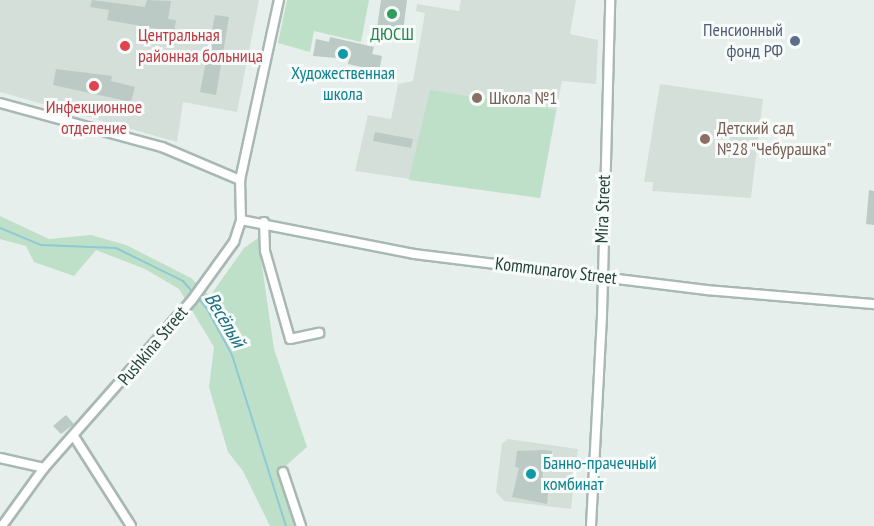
<!DOCTYPE html>
<meta charset="utf-8">
<style>
body{margin:0}
#map{position:relative;width:874px;height:526px;overflow:hidden;background:#e6efeb;font-family:"PT Sans Narrow",sans-serif}
div>[style]{position:absolute}
[style*='--x']{left:calc(var(--x)*1px);top:calc(var(--y)*1px);width:calc(var(--w)*1px);rotate:calc(var(--a)*1deg)}
.built>*{inset:0;background:#d4dfda}
.green>*{inset:0;background:#bfe0c8}
.stream>*{height:2px;margin:-1px;padding:0 1px;transform-origin:1px;border-radius:1px;background:#8ec9d4}
.building>*{inset:0;background:#bbcac4}
.roads{filter:drop-shadow(2px 0 #a8b8b2) drop-shadow(-2px 0 #a8b8b2) drop-shadow(0 2px #a8b8b2) drop-shadow(0 -2px #a8b8b2)}
.minor>*{height:8px;margin:-4px;padding:0 4px;transform-origin:4px;border-radius:4px;background:#fff}
.dots>*{width:16px;height:16px;translate:-50% -50%;box-sizing:border-box;border:3px solid #f7fbf9;border-radius:50%}
span{translate:-50% -50%;white-space:nowrap;text-align:center;line-height:1.15;-webkit-text-stroke:6px #f7fbf9;paint-order:stroke}
.service-label{font-size:18px;color:#4e5e75}
.right{translate:-100% -50%;text-align:right}
.leisure-label{font-size:18px;color:#27864d}
.health-label{font-size:18px;color:#be3a42}
.left{translate:0 -50%;text-align:left}
.culture-label{font-size:18px;color:#0d838f}
.education-label{font-size:18px;color:#785e54}
.street-label{font-size:18px;color:#24423a}
.water-label{font-size:20px;color:#1c6f80;font-style:italic}
</style>
<div id="map">
<div class="built">
<i style="clip-path:polygon(0 0,259px 0,237px 112px,183px 102px,177px 142px,0 92px)"></i>
<i style="clip-path:polygon(461px 0,576px 0,570px 34px,598px 40px,596px 84px,562px 81px,540px 198px,355px 171px,368px 115px,391px 119px,398px 84px,413px 81px,425px 13px,416px 11px,417px 4px,459px 11px)"></i>
<i style="clip-path:polygon(660px 84px,763px 99px,751px 198px,652px 191px,653px 182px,644px 182px)"></i>
<i style="clip-path:polygon(508px 439px,578px 449px,571px 509px,504px 501px,496px 492px,502px 444px)"></i>
</div>
<div class="green">
<i style="clip-path:polygon(287px 0,369px 0,361px 42px,314px 31px,310px 52px,278px 43px)"></i>
<i style="clip-path:polygon(430px 90px,556px 110px,540px 198px,409px 180px)"></i>
<i style="clip-path:polygon(0 216px,49px 239px,91px 235px,126px 245px,191px 278px,210px 296px,244px 248px,258px 238px,274px 349px,307px 447px,280px 471px,298px 526px,270px 526px,243px 471px,228px 452px,209px 387px,214px 347px,179px 289px,145px 269px,96px 250px,74px 276px,34px 262px,26px 246px,0 239px)"></i>
</div>
<div class="stream">
<i style="--x:0;--y:228;--w:44;--a:22.5"></i>
<i style="--x:41;--y:245;--w:75;--a:2.3"></i>
<i style="--x:116;--y:248;--w:75;--a:26.2"></i>
<i style="--x:183;--y:281;--w:35;--a:49"></i>
<i style="--x:206;--y:307;--w:55;--a:61.6"></i>
<i style="--x:232;--y:355;--w:179;--a:72.5"></i>
</div>
<div class="building">
<i style="clip-path:polygon(92px 0,145px 7px,147px 0,171px 1px,168px 19px,176px 20px,173px 41px,157px 38px,158px 29px,107px 20px,109px 10px,90px 7px)"></i>
<i style="clip-path:polygon(381px 0,407px 0,403px 32px,377px 28px)"></i>
<i style="clip-path:polygon(215px 15px,229px 17px,216px 95px,200px 92px)"></i>
<i style="clip-path:polygon(330px 37px,374px 47px,372px 54px,382px 56px,379px 71px,348px 64px,349px 59px,313px 56px,316px 39px,329px 42px)"></i>
<i style="clip-path:polygon(56px 69px,112px 76px,111px 81px,135px 87px,131px 102px,53px 85px)"></i>
<i style="clip-path:polygon(375px 132px,413px 139px,411px 148px,373px 141px)"></i>
<i style="clip-path:polygon(869px 190px,874px 191px,874px 225px,866px 224px)"></i>
<i style="clip-path:polygon(66px 415px,74px 424px,61px 434px,53px 426px)"></i>
<i style="clip-path:polygon(544px 450px,552px 451px,551px 463px,544px 462px,541px 492px,548px 493px,547px 504px,512px 497px,519px 468px,515px 467px,517px 451px)"></i>
</div>
<div class="roads">
<div class="minor">
<i style="--x:0;--y:103;--w:168;--a:15.2"></i>
<i style="--x:162;--y:147;--w:85;--a:22.9"></i>
<i style="--x:241;--y:220;--w:176;--a:11.1"></i>
<i style="--x:414;--y:254;--w:295;--a:7"></i>
<i style="--x:707;--y:290;--w:168;--a:4.8"></i>
<i style="--x:264;--y:222;--w:29;--a:88"></i>
<i style="--x:265;--y:251;--w:91;--a:74.1"></i>
<i style="--x:290;--y:339;--w:30;--a:-12"></i>
<i style="--x:75;--y:438;--w:104;--a:57.5"></i>
<i style="--x:0;--y:458;--w:45;--a:12.8"></i>
<i style="--x:283;--y:472;--w:57;--a:71.6"></i>
<i style="--x:2;--y:526;--w:72;--a:-54.1"></i>
<i style="--x:44;--y:468;--w:224;--a:-48.6"></i>
<i style="--x:192;--y:300;--w:72;--a:-54.1"></i>
<i style="--x:234;--y:242;--w:23;--a:-72"></i>
<i style="--x:241;--y:220;--w:40;--a:-91.4"></i>
<i style="--x:240;--y:180;--w:184;--a:-77.8"></i>
<i style="--x:591;--y:526;--w:211;--a:-87"></i>
<i style="--x:602;--y:315;--w:315;--a:-88.5"></i>
</div>
</div>
<div class="dots">
<i style="left:392px;top:14px;background:#2e9e5b"></i>
<i style="left:795px;top:41px;background:#5c6f8a"></i>
<i style="left:125px;top:46px;background:#e0444e"></i>
<i style="left:343px;top:54px;background:#0f9aa8"></i>
<i style="left:94px;top:86px;background:#e0444e"></i>
<i style="left:477px;top:98px;background:#8d6e63"></i>
<i style="left:705px;top:139px;background:#8d6e63"></i>
<i style="left:531px;top:474px;background:#0f9aa8"></i>
</div>
<div class="service-label">
<span class="right" style="left:783px;top:41px">Пенсионный<br>фонд РФ</span>
</div>
<div class="leisure-label">
<span style="left:392px;top:34px">ДЮСШ</span>
</div>
<div class="health-label">
<span class="left" style="left:138px;top:46px">Центральная<br>районная больница</span>
<span style="left:94px;top:118px">Инфекционное<br>отделение</span>
</div>
<div class="culture-label">
<span style="left:343px;top:84px">Художественная<br>школа</span>
<span class="left" style="left:543px;top:474px">Банно-прачечный<br>комбинат</span>
</div>
<div class="education-label">
<span class="left" style="left:489px;top:98px">Школа №1</span>
<span class="left" style="left:717px;top:139px">Детский сад<br>№28 "Чебурашка"</span>
</div>
<div class="street-label">
<span style="left:603px;top:209px;rotate:-88deg">Mira Street</span>
<span style="left:556px;top:271px;rotate:7deg">Kommunarov Street</span>
<span style="left:153px;top:346px;rotate:-50deg">Pushkina Street</span>
</div>
<div class="water-label">
<span style="left:225px;top:320px;rotate:59deg">Весёлый</span>
</div>
</div>
